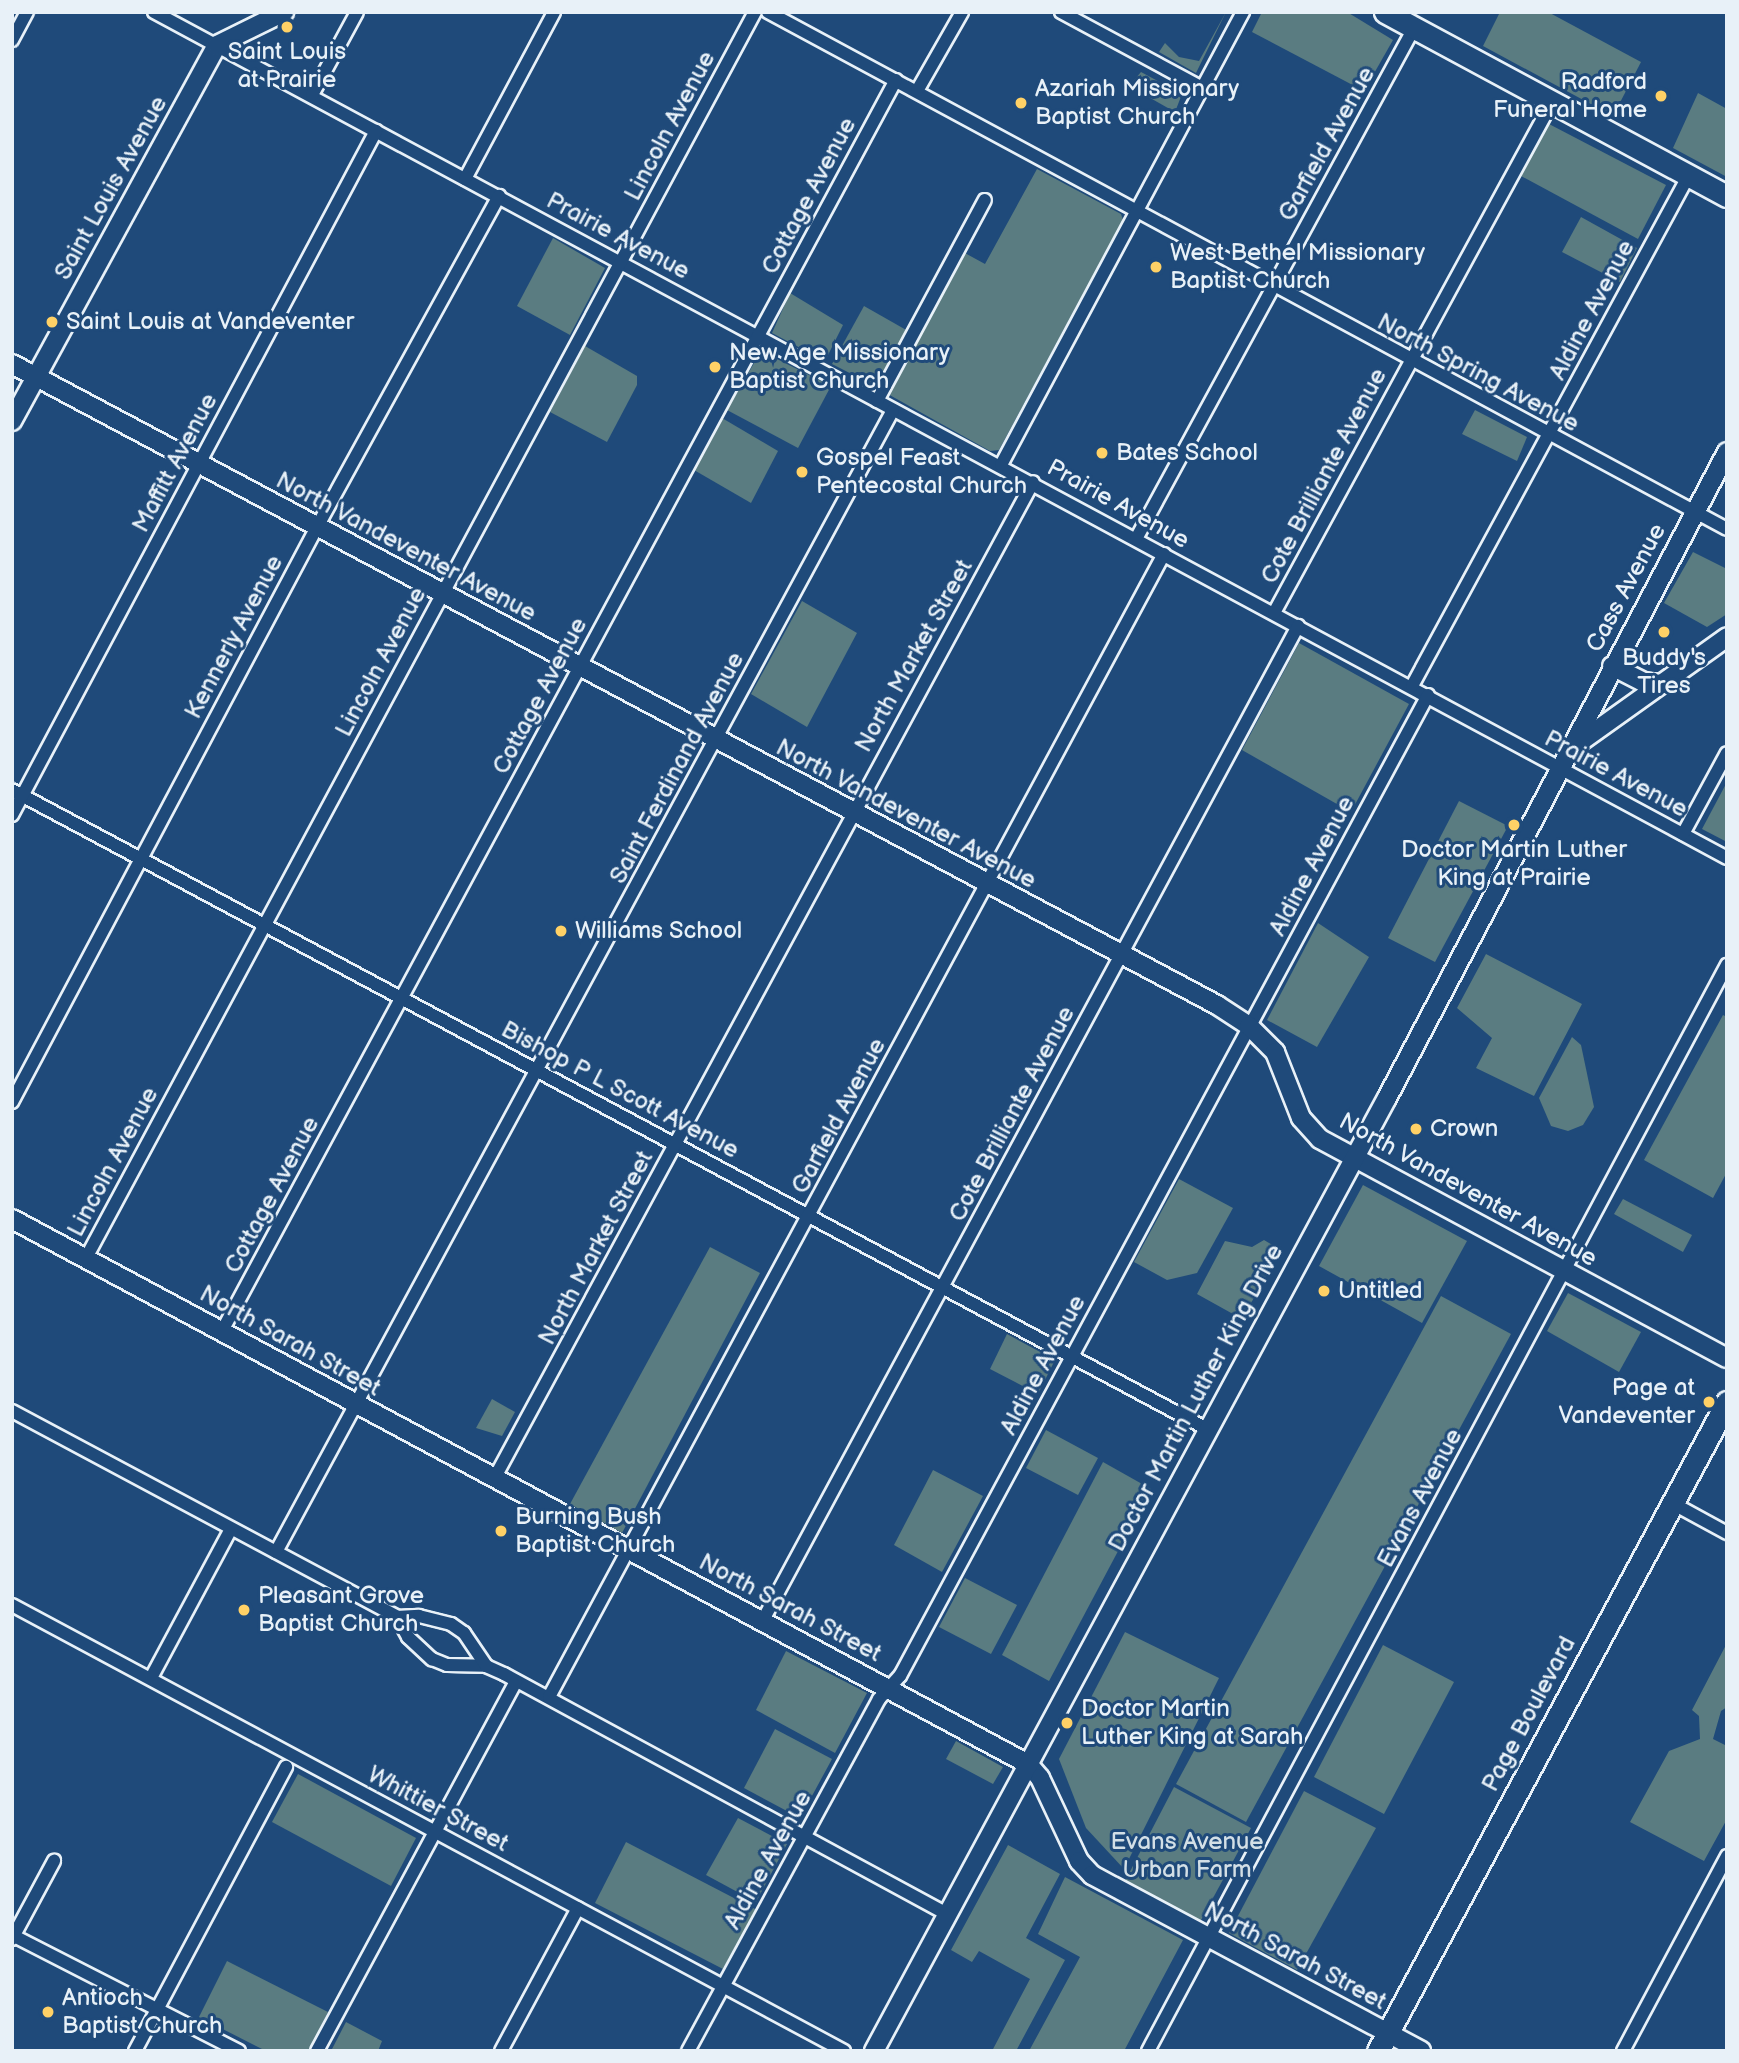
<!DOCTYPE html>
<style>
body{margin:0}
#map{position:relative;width:1739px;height:2063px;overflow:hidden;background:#1f4a7a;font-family:"Balsamiq Sans",sans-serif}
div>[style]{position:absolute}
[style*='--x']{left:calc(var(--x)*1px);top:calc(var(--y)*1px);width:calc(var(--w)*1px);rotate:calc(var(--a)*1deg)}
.green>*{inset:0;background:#5a7c81}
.roads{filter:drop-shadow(2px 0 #e8f1f8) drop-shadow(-2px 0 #e8f1f8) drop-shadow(0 2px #e8f1f8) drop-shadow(0 -2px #e8f1f8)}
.street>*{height:12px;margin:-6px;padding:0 6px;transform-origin:6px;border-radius:6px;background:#1f4a7a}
.secondary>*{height:18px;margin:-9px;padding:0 9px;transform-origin:9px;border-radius:9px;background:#1f4a7a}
.primary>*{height:21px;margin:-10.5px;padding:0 10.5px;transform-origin:10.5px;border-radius:10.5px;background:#1f4a7a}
.dots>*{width:19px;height:19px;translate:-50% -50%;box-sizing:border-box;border:4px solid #1f4a7a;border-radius:50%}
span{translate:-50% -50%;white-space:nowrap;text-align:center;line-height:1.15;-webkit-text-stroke:6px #1f4a7a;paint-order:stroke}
.poi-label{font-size:24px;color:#e8f1f8}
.right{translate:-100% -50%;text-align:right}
.left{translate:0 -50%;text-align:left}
.street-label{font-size:24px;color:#e8f1f8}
.park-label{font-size:24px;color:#d3dfe6}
.frame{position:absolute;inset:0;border:14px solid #e8f1f8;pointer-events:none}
</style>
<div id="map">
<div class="green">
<i style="clip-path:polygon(1226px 12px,1196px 73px,1159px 52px,1165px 43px,1179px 57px,1199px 61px)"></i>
<i style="clip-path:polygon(1262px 12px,1347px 12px,1393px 40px,1364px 91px,1252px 32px)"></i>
<i style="clip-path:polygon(1500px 12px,1548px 12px,1641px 62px,1613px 116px,1483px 46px)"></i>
<i style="clip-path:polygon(1141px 72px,1182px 94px,1175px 112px,1129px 86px)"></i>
<i style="clip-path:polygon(1698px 93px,1727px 109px,1727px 177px,1673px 148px)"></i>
<i style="clip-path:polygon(1549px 124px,1666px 185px,1638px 239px,1521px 176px)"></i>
<i style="clip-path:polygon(1037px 169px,1121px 214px,1123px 220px,999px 450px,990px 451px,886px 393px,963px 252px,985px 264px)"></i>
<i style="clip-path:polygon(1581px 217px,1637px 248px,1620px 282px,1562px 252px)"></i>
<i style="clip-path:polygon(553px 238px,605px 268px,570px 335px,517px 306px)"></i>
<i style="clip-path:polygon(790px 293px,843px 325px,825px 361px,772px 333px)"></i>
<i style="clip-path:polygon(864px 306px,908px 331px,877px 387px,832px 364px)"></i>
<i style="clip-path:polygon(585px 346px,637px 376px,637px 385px,607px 442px,550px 412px)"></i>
<i style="clip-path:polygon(761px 351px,831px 386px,798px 448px,727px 410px)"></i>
<i style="clip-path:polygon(1475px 410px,1527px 437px,1517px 461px,1462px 434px)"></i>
<i style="clip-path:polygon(722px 418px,778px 451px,751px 503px,694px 470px)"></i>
<i style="clip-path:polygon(1693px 552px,1727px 569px,1727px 614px,1707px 627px,1664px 603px)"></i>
<i style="clip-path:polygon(802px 601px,857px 633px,807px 727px,751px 694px)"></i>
<i style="clip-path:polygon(1299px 643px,1409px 704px,1351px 812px,1242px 750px)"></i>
<i style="clip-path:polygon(1727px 782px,1727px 842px,1702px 829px)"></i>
<i style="clip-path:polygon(1459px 801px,1508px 826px,1435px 962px,1388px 938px)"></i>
<i style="clip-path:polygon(1318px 923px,1369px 957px,1317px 1047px,1267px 1020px)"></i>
<i style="clip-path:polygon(1486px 954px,1582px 1004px,1534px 1096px,1476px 1068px,1492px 1038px,1457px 1008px)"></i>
<i style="clip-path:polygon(1723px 1015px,1727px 1017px,1727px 1172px,1713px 1198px,1644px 1160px)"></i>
<i style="clip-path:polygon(1572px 1037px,1581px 1045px,1594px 1107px,1583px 1125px,1568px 1131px,1551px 1126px,1539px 1098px)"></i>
<i style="clip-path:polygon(1179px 1179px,1233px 1208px,1197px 1273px,1167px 1280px,1134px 1262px)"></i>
<i style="clip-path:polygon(1363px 1185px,1467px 1241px,1422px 1323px,1319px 1266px)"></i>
<i style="clip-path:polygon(1623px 1199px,1692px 1235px,1683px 1252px,1614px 1214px)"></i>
<i style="clip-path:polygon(1264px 1240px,1281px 1250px,1242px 1319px,1197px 1294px,1225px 1241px,1252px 1247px)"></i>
<i style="clip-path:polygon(710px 1247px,760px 1273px,622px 1533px,570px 1504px)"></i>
<i style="clip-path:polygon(1568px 1293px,1641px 1332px,1619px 1372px,1547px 1331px)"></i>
<i style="clip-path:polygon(1441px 1296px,1511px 1334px,1246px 1822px,1176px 1784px)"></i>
<i style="clip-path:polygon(1007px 1334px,1055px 1360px,1038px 1394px,990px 1369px)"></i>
<i style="clip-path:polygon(492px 1399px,515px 1412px,502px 1436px,476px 1428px)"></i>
<i style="clip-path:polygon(1046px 1430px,1098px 1458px,1078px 1495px,1026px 1468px)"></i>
<i style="clip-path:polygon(1103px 1462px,1151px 1489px,1049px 1681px,1002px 1655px)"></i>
<i style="clip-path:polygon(933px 1470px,983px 1496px,942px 1572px,894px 1545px)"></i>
<i style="clip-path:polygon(965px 1578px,1017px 1605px,991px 1654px,939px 1627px)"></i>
<i style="clip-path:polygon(1125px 1632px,1219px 1678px,1124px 1869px,1086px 1828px,1059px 1759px)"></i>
<i style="clip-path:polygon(1727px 1643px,1727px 1707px,1721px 1711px,1713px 1739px,1727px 1746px,1727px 1819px,1704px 1861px,1630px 1822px,1669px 1751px,1700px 1739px,1699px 1716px,1692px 1710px)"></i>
<i style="clip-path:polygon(1383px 1645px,1454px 1682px,1384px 1814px,1314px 1777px)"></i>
<i style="clip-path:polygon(786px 1651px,867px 1693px,835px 1753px,756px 1710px)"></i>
<i style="clip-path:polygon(775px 1729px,832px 1759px,800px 1818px,744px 1788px)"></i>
<i style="clip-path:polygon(956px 1741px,1003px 1767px,993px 1784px,946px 1759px)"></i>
<i style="clip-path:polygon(298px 1774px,416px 1838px,391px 1886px,272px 1822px)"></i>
<i style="clip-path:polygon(1174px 1787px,1251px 1828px,1200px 1922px,1124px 1883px)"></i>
<i style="clip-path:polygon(1304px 1791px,1376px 1828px,1297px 1970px,1229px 1933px)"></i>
<i style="clip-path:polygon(738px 1818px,787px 1844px,756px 1902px,706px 1875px)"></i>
<i style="clip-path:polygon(626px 1842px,757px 1910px,723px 1969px,595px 1903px)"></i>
<i style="clip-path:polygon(1008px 1845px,1060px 1874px,1026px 1938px,1065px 1960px,1016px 2051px,992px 2051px,1030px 1979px,979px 1951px,972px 1962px,951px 1950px)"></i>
<i style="clip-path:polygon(1065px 1877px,1183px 1940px,1124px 2051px,1029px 2051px,1080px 1957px,1038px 1934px)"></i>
<i style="clip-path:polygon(227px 1961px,328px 2012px,309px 2051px,266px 2051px,199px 2017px)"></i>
<i style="clip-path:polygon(346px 2022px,382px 2041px,378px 2051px,331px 2051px)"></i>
</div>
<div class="roads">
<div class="street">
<i style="--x:154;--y:12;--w:1786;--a:28.27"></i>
<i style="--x:768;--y:12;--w:1089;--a:28.33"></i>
<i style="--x:1061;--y:12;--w:160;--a:28.3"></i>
<i style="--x:12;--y:40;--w:32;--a:-62"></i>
<i style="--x:917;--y:91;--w:91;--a:-60.3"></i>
<i style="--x:312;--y:95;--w:94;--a:-61.5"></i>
<i style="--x:465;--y:179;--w:189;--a:-61.9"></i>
<i style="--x:877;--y:401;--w:228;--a:-61.8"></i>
<i style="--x:1001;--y:465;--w:514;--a:-61.89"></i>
<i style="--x:1136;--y:539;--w:582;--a:-61.45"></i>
<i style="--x:1274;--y:613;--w:582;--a:-61.45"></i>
<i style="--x:1412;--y:686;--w:581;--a:-61.54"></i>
<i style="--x:12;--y:790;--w:1355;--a:28.13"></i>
<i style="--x:12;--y:815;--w:775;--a:-61.98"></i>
<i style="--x:1683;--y:834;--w:92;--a:-61.5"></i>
<i style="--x:12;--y:1102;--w:651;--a:-62.06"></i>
<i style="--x:317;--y:527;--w:378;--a:-61.2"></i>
<i style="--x:86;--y:1258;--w:1414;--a:-61.77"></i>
<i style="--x:222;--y:1331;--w:1421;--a:-61.69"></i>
<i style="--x:12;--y:1411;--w:437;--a:28.1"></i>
<i style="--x:397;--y:1617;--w:23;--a:61"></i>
<i style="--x:408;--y:1637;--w:33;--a:43"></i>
<i style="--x:432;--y:1659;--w:16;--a:22"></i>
<i style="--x:447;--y:1665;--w:39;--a:1"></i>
<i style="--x:486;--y:1666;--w:20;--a:24"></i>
<i style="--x:504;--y:1674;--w:504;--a:28.45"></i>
<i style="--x:494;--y:1479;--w:1133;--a:-61.6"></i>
<i style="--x:1672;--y:1503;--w:63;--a:28.6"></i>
<i style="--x:276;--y:1552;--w:1298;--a:-61.62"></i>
<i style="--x:12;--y:1605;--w:944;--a:28.19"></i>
<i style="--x:397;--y:1617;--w:22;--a:-3"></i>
<i style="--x:419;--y:1616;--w:33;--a:14"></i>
<i style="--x:451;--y:1624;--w:16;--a:35"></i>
<i style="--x:464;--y:1633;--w:40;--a:56"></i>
<i style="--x:763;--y:1620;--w:1129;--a:-61.71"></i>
<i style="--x:151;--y:1678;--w:169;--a:-61.8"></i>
<i style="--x:549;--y:1697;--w:1298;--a:-61.72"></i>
<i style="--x:12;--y:1935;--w:255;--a:27.1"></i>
<i style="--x:12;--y:1939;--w:89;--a:-61.7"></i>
<i style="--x:135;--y:2051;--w:322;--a:-62"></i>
<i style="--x:317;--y:2051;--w:420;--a:-61.7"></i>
<i style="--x:501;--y:2051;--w:162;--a:-61.7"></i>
<i style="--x:688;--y:2051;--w:400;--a:-61.5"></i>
<i style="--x:879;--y:1699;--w:31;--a:-48"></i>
<i style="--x:900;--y:1676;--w:1114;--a:-61.71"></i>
<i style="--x:1148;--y:2051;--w:1231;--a:-61.94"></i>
<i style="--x:1623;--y:2051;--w:221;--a:-61.9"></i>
</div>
<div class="secondary">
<i style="--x:12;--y:364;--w:1365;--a:28.01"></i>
<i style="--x:1217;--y:1005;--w:38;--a:33"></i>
<i style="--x:1249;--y:1026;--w:37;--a:45"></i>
<i style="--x:1275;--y:1052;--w:71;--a:68.5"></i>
<i style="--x:1301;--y:1118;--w:28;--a:48"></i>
<i style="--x:1320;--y:1139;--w:462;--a:28.3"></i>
<i style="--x:12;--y:421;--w:428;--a:-61.4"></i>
<i style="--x:217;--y:45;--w:75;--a:-26.2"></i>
<i style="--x:1612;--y:666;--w:35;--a:27"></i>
<i style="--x:1643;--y:682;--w:20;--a:6"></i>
<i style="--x:1573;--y:747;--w:189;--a:-35.5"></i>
<i style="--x:12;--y:1219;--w:1153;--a:28.21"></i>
<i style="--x:1028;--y:1764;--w:18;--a:49"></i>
<i style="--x:1040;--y:1778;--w:92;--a:64.8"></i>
<i style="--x:1079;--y:1861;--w:19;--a:47"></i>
<i style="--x:1092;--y:1875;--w:373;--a:28.1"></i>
<i style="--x:874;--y:2051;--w:1082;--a:-61.71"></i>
<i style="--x:1387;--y:1098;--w:730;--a:-62.24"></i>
</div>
<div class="primary">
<i style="--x:1385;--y:12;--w:388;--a:28.3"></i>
<i style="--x:1378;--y:2051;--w:737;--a:-61.73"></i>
</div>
</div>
<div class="dots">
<i style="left:287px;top:27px;background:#ffd166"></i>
<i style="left:1661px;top:96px;background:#ffd166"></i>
<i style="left:1021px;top:103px;background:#ffd166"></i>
<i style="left:1156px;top:267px;background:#ffd166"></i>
<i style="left:52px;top:322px;background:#ffd166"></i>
<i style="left:715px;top:367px;background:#ffd166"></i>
<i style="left:1102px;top:453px;background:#ffd166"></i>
<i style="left:802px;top:472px;background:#ffd166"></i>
<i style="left:1664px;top:632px;background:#ffd166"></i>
<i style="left:1514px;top:825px;background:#ffd166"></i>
<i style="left:561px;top:931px;background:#ffd166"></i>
<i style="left:1416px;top:1129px;background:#ffd166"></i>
<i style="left:1324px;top:1291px;background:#ffd166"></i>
<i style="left:1709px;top:1402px;background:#ffd166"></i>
<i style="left:501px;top:1531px;background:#ffd166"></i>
<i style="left:244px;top:1610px;background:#ffd166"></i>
<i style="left:1067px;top:1723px;background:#ffd166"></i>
<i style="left:48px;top:2012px;background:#ffd166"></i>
</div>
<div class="poi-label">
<span style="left:287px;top:66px">Saint Louis<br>at Prairie</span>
<span class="right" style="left:1647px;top:96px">Radford<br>Funeral Home</span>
<span class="left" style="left:1035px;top:103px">Azariah Missionary<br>Baptist Church</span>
<span class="left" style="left:1170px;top:267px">West Bethel Missionary<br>Baptist Church</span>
<span class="left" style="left:66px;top:322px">Saint Louis at Vandeventer</span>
<span class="left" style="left:729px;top:367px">New Age Missionary<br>Baptist Church</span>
<span class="left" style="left:1116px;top:453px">Bates School</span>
<span class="left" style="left:816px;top:472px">Gospel Feast<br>Pentecostal Church</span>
<span style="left:1664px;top:672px">Buddy's<br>Tires</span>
<span style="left:1514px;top:864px">Doctor Martin Luther<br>King at Prairie</span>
<span class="left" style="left:575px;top:931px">Williams School</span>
<span class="left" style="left:1430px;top:1129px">Crown</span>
<span class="left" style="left:1338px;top:1291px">Untitled</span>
<span class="right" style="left:1695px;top:1402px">Page at<br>Vandeventer</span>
<span class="left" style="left:515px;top:1531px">Burning Bush<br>Baptist Church</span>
<span class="left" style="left:258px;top:1610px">Pleasant Grove<br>Baptist Church</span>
<span class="left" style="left:1081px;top:1723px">Doctor Martin<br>Luther King at Sarah</span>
<span class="left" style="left:62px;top:2012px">Antioch<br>Baptist Church</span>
</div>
<div class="street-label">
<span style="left:670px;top:126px;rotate:-62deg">Lincoln Avenue</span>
<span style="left:1327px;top:144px;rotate:-61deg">Garfield Avenue</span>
<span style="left:111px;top:188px;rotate:-61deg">Saint Louis Avenue</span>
<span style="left:809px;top:196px;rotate:-62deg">Cottage Avenue</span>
<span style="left:618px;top:236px;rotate:28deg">Prairie Avenue</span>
<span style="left:1592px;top:310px;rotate:-62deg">Aldine Avenue</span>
<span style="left:1478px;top:373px;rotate:28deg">North Spring Avenue</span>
<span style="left:175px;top:463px;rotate:-62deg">Maffitt Avenue</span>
<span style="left:1324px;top:476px;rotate:-62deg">Cote Brilliante Avenue</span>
<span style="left:1118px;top:504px;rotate:29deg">Prairie Avenue</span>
<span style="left:406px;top:547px;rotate:28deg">North Vandeventer Avenue</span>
<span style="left:1626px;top:588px;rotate:-62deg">Cass Avenue</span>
<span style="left:234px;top:637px;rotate:-62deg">Kennerly Avenue</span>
<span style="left:914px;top:656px;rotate:-61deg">North Market Street</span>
<span style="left:381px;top:662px;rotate:-62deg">Lincoln Avenue</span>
<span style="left:540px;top:696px;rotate:-62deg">Cottage Avenue</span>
<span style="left:677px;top:768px;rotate:-62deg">Saint Ferdinand Avenue</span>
<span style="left:1616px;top:774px;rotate:28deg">Prairie Avenue</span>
<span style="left:906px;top:814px;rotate:28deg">North Vandeventer Avenue</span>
<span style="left:1312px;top:866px;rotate:-62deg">Aldine Avenue</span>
<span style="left:620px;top:1090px;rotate:28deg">Bishop P L Scott Avenue</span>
<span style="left:1012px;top:1114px;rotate:-62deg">Cote Brilliante Avenue</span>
<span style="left:839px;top:1116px;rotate:-62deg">Garfield Avenue</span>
<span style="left:113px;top:1162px;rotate:-62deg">Lincoln Avenue</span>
<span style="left:1468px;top:1190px;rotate:29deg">North Vandeventer Avenue</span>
<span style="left:272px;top:1195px;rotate:-62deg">Cottage Avenue</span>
<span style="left:596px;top:1248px;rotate:-62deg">North Market Street</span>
<span style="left:290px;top:1341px;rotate:29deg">North Sarah Street</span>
<span style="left:1043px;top:1365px;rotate:-62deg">Aldine Avenue</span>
<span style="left:1196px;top:1398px;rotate:-62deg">Doctor Martin Luther King Drive</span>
<span style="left:1420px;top:1498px;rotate:-62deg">Evans Avenue</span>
<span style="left:790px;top:1608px;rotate:28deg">North Sarah Street</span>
<span style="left:1529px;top:1714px;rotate:-62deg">Page Boulevard</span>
<span style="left:438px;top:1809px;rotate:28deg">Whittier Street</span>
<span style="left:768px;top:1860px;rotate:-61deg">Aldine Avenue</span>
<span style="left:1295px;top:1956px;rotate:28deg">North Sarah Street</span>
</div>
<div class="park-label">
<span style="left:1187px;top:1856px">Evans Avenue<br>Urban Farm</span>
</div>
<div class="frame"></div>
</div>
